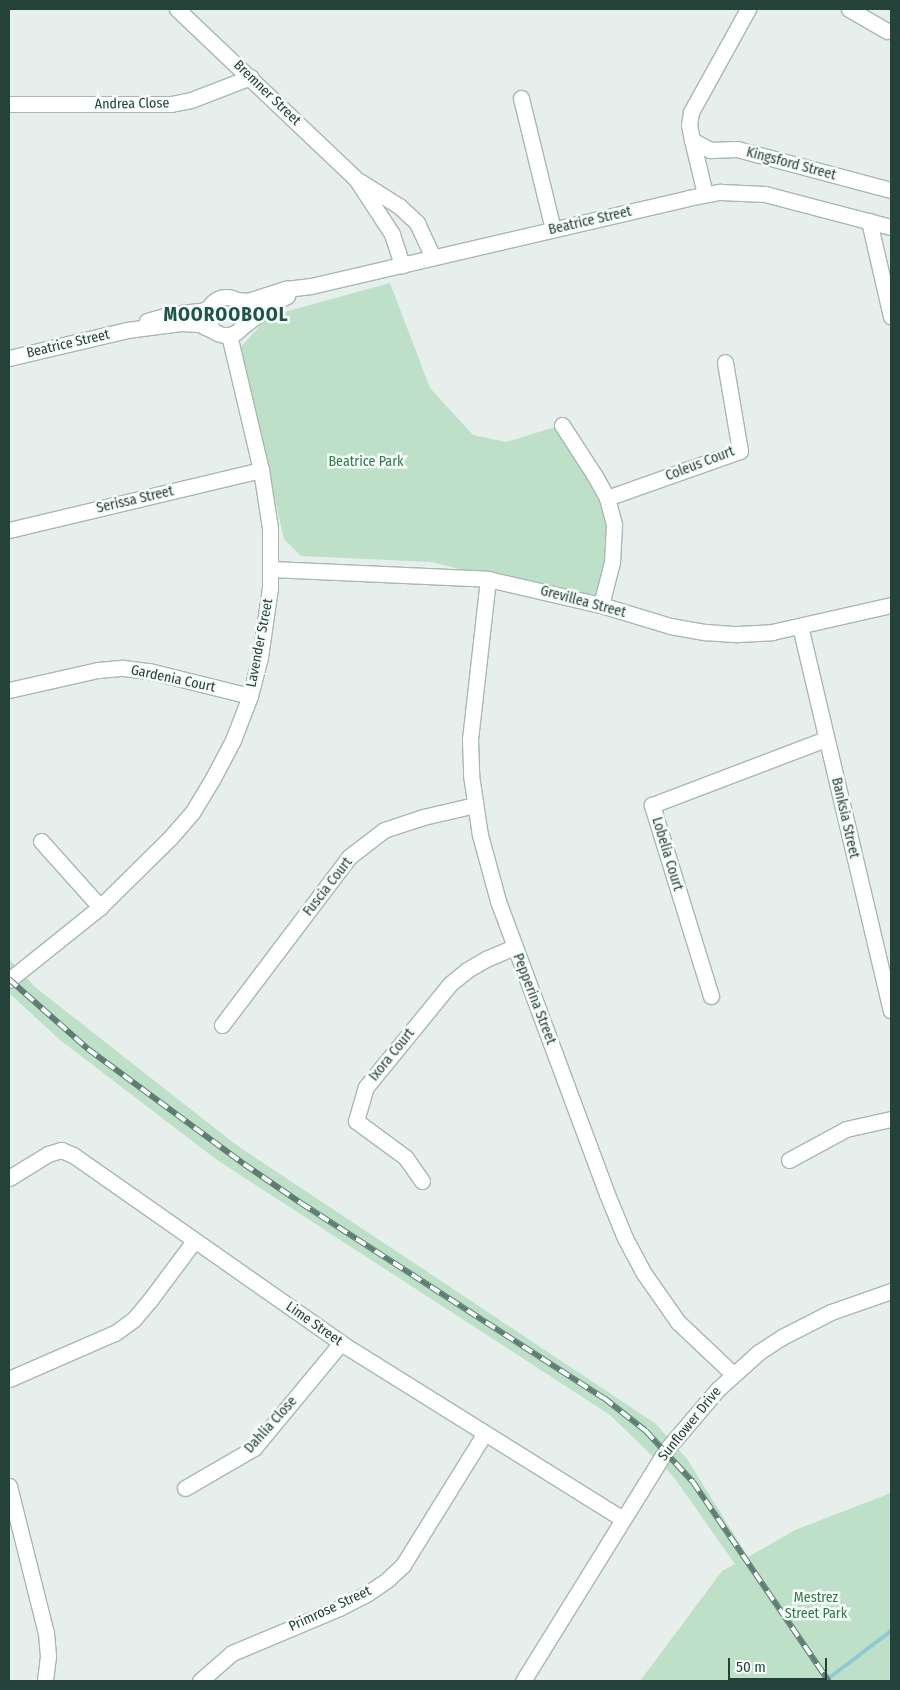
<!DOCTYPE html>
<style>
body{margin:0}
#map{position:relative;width:900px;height:1690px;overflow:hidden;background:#e6efeb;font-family:"Fira Sans Condensed",sans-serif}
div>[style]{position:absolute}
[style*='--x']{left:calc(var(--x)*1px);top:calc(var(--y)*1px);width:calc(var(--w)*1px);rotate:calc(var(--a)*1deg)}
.green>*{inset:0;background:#bfe0c8}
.stream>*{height:4px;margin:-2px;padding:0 2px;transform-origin:2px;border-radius:2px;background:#8ec9d4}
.roads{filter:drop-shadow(1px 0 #a8b8b2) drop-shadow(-1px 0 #a8b8b2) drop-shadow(0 1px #a8b8b2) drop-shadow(0 -1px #a8b8b2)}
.minor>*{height:15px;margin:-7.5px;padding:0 7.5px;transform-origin:7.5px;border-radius:7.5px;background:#fff}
.minor>.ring{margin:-7.5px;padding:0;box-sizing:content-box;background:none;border:15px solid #fff;border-radius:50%}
.rail>*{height:5.5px;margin-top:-2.75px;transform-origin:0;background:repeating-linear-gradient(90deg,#f7fbf9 0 11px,#5f7d75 0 22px);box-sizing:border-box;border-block:1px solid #5f7d75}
span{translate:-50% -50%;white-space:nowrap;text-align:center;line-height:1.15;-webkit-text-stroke:5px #f7fbf9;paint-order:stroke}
.street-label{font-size:14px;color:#24423a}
.park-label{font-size:14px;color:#2d7a4b}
.district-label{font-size:19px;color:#1f5548;font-weight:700;letter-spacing:1px}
.frame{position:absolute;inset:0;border:10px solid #24423a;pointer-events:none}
.scale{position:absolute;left:728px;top:1658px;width:99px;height:22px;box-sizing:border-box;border:2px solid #24423a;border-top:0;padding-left:6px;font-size:15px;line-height:18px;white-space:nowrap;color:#24423a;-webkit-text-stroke:4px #f7fbf9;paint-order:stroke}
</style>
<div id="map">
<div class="green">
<i style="clip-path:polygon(390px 283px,430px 388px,473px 435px,506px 442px,562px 425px,607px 498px,614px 544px,606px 607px,432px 562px,301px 556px,284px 539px,240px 348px,267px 318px,277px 314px)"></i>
<i style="clip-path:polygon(9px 959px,35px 987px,235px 1144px,656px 1424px,687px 1459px,748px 1557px,795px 1530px,891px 1493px,891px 1681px,640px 1681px,722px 1571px,735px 1564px,673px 1476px,610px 1415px,217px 1160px,60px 1040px,9px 993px)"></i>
</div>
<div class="stream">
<i style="--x:825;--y:1681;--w:83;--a:-37.1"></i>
</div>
<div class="roads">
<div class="minor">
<i style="--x:177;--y:9;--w:247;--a:43.5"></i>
<i style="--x:356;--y:179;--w:66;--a:56.8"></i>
<i style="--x:392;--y:234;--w:33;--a:72"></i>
<i style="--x:849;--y:9;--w:44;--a:30.1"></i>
<i style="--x:521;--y:98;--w:135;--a:76.3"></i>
<i style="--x:9;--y:104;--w:162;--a:0"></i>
<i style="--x:171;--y:104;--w:20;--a:-11"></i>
<i style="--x:191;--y:100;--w:64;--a:-21"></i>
<i style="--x:692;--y:140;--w:21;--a:29"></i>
<i style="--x:710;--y:150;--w:27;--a:-2"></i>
<i style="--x:737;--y:149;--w:159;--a:14.9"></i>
<i style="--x:361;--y:182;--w:45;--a:32.3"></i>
<i style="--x:399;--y:206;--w:25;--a:43"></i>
<i style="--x:417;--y:223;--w:38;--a:65"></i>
<i style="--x:705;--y:194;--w:56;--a:-103.5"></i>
<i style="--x:692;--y:140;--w:15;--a:-101"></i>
<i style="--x:689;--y:125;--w:13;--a:-81"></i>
<i style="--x:691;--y:112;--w:118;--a:-61"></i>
<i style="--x:869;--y:221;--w:98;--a:77"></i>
<i class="ring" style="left:207px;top:297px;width:23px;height:23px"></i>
<i style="--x:236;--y:300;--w:12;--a:5"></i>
<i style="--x:248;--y:301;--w:40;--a:-18"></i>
<i style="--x:286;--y:289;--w:25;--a:-7"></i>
<i style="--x:311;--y:286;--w:387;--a:-13.1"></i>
<i style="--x:688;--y:198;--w:33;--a:-11"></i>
<i style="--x:720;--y:192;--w:45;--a:2.5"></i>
<i style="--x:765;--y:194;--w:130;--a:14.7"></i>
<i style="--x:147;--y:321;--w:25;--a:-16"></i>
<i style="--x:171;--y:314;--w:31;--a:-6"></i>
<i style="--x:202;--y:311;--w:9;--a:-27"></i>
<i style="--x:243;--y:326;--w:38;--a:-37"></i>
<i style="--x:273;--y:303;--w:16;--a:-27"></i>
<i style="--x:9;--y:358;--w:121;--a:-13.3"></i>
<i style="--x:127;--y:330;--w:54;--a:-7.4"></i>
<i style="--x:181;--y:323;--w:18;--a:3"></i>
<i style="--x:199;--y:324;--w:17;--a:25"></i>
<i style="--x:562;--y:425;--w:61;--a:57.1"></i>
<i style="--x:595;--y:476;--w:25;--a:61"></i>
<i style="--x:607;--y:498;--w:28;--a:75"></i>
<i style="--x:614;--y:525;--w:37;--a:93"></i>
<i style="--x:612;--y:562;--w:44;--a:104.3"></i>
<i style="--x:607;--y:498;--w:141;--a:-19.5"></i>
<i style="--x:740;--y:451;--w:90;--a:-99.6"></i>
<i style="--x:9;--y:530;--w:259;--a:-13.4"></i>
<i style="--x:271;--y:569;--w:217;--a:2.6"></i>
<i style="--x:488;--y:579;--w:116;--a:13"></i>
<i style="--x:601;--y:605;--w:72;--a:16.9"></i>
<i style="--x:670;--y:626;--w:36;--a:10"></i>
<i style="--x:705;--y:632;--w:32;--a:4"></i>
<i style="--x:737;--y:634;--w:35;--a:-3"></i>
<i style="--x:772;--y:632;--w:122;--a:-12.8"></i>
<i style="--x:488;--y:579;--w:161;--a:96.4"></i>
<i style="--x:470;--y:739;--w:36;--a:88"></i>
<i style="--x:471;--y:775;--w:61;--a:81.5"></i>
<i style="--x:480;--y:835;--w:68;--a:74.7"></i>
<i style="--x:498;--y:901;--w:313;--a:69.6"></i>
<i style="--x:607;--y:1194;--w:48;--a:67.8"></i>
<i style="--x:625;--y:1238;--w:38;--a:62"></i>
<i style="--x:643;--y:1272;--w:61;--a:55"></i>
<i style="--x:678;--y:1322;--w:76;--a:43.4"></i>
<i style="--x:800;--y:626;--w:395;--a:76.7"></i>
<i style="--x:9;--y:690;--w:91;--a:-12.7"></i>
<i style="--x:98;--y:670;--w:25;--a:-5"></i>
<i style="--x:123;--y:668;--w:26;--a:7"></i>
<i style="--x:149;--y:671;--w:104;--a:13.9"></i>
<i style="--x:41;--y:841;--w:89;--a:48.2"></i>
<i style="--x:9;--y:980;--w:117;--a:-38.7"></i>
<i style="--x:100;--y:907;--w:98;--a:-44.6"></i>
<i style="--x:170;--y:838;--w:33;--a:-49"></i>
<i style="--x:192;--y:813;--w:39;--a:-59"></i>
<i style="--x:212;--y:780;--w:45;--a:-62.3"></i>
<i style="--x:233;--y:740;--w:47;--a:-68.9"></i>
<i style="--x:250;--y:696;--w:40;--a:-75.6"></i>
<i style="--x:260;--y:657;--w:70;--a:-81.8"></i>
<i style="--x:270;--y:588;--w:60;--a:-90"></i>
<i style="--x:270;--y:528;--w:59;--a:-98.8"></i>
<i style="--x:261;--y:470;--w:139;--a:-103.3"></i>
<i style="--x:711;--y:996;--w:200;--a:-107.2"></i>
<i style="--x:652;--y:805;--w:186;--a:-20.8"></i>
<i style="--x:222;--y:1025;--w:211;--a:-52.9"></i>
<i style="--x:349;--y:857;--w:44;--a:-37.6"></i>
<i style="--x:384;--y:830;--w:41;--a:-18.4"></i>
<i style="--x:423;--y:817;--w:53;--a:-13"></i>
<i style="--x:789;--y:1160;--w:65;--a:-28.5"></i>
<i style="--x:846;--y:1129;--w:46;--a:-12.5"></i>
<i style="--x:9;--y:1178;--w:46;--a:-31.6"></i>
<i style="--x:48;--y:1154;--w:14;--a:-17"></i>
<i style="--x:61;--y:1150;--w:13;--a:23"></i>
<i style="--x:73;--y:1155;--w:327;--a:35"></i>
<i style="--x:341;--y:1343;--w:332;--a:32"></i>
<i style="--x:422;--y:1181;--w:29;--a:-125"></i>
<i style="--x:405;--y:1157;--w:61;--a:-143.7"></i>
<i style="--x:356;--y:1121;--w:35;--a:-74"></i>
<i style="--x:366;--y:1087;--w:133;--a:-50.8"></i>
<i style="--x:450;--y:984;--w:22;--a:-39"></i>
<i style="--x:467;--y:970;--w:22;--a:-30"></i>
<i style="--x:486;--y:959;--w:30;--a:-23"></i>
<i style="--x:9;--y:1379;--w:116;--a:-23.5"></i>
<i style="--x:115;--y:1333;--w:24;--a:-36"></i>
<i style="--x:134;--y:1319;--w:25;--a:-50"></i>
<i style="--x:150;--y:1300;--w:74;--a:-53.3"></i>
<i style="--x:9;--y:1486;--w:152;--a:75.9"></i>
<i style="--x:46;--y:1633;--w:23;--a:85"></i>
<i style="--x:48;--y:1656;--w:25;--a:97"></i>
<i style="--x:185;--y:1488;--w:80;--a:-30.1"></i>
<i style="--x:254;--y:1448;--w:136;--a:-50.4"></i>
<i style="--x:200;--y:1681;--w:43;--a:-41.2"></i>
<i style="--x:232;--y:1653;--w:116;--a:-22.8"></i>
<i style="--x:339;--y:1608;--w:29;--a:-27"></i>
<i style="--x:365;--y:1595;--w:27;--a:-34"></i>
<i style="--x:387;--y:1580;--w:22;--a:-43"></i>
<i style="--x:403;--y:1565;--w:155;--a:-58.2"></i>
<i style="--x:523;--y:1681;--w:272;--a:-58.2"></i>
<i style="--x:666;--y:1450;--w:80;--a:-49.6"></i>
<i style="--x:718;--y:1389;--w:55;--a:-42.1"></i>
<i style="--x:759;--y:1352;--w:27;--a:-33"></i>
<i style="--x:782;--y:1337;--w:55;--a:-27"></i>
<i style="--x:831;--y:1312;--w:64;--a:-19.3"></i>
</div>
</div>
<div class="rail">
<i style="--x:9;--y:979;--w:106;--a:41.5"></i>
<i style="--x:88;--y:1049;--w:194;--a:36.4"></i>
<i style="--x:244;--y:1164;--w:69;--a:34.4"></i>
<i style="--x:301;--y:1203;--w:360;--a:32.8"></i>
<i style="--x:604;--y:1398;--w:53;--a:38.2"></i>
<i style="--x:646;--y:1431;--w:69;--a:47.3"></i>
<i style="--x:693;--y:1482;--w:241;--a:55.7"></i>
</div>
<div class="street-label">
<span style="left:267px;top:93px;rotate:44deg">Bremner Street</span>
<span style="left:132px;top:104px;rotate:-1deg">Andrea Close</span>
<span style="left:791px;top:164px;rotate:15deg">Kingsford Street</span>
<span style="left:590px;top:221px;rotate:-13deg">Beatrice Street</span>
<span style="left:68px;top:344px;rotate:-13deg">Beatrice Street</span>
<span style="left:700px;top:464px;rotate:-21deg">Coleus Court</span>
<span style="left:135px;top:500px;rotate:-13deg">Serissa Street</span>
<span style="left:583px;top:602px;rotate:15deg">Grevillea Street</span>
<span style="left:260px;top:643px;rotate:-79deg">Lavender Street</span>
<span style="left:173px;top:679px;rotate:12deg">Gardenia Court</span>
<span style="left:845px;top:818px;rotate:77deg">Banksia Street</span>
<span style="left:667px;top:854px;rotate:73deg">Lobelia Court</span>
<span style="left:328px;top:887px;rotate:-52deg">Fuscia Court</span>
<span style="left:534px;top:999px;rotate:69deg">Pepperina Street</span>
<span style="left:392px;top:1055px;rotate:-51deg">Ixora Court</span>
<span style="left:314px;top:1324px;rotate:35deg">Lime Street</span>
<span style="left:690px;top:1424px;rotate:-51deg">Sunflower Drive</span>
<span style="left:271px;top:1425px;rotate:-48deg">Dahlia Close</span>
<span style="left:330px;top:1609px;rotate:-25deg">Primrose Street</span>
</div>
<div class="park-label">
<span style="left:366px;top:462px">Beatrice Park</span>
<span style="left:816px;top:1606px">Mestrez<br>Street Park</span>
</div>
<div class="district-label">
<span style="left:226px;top:315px">MOOROOBOOL</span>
</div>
<div class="frame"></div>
<div class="scale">50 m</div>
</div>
